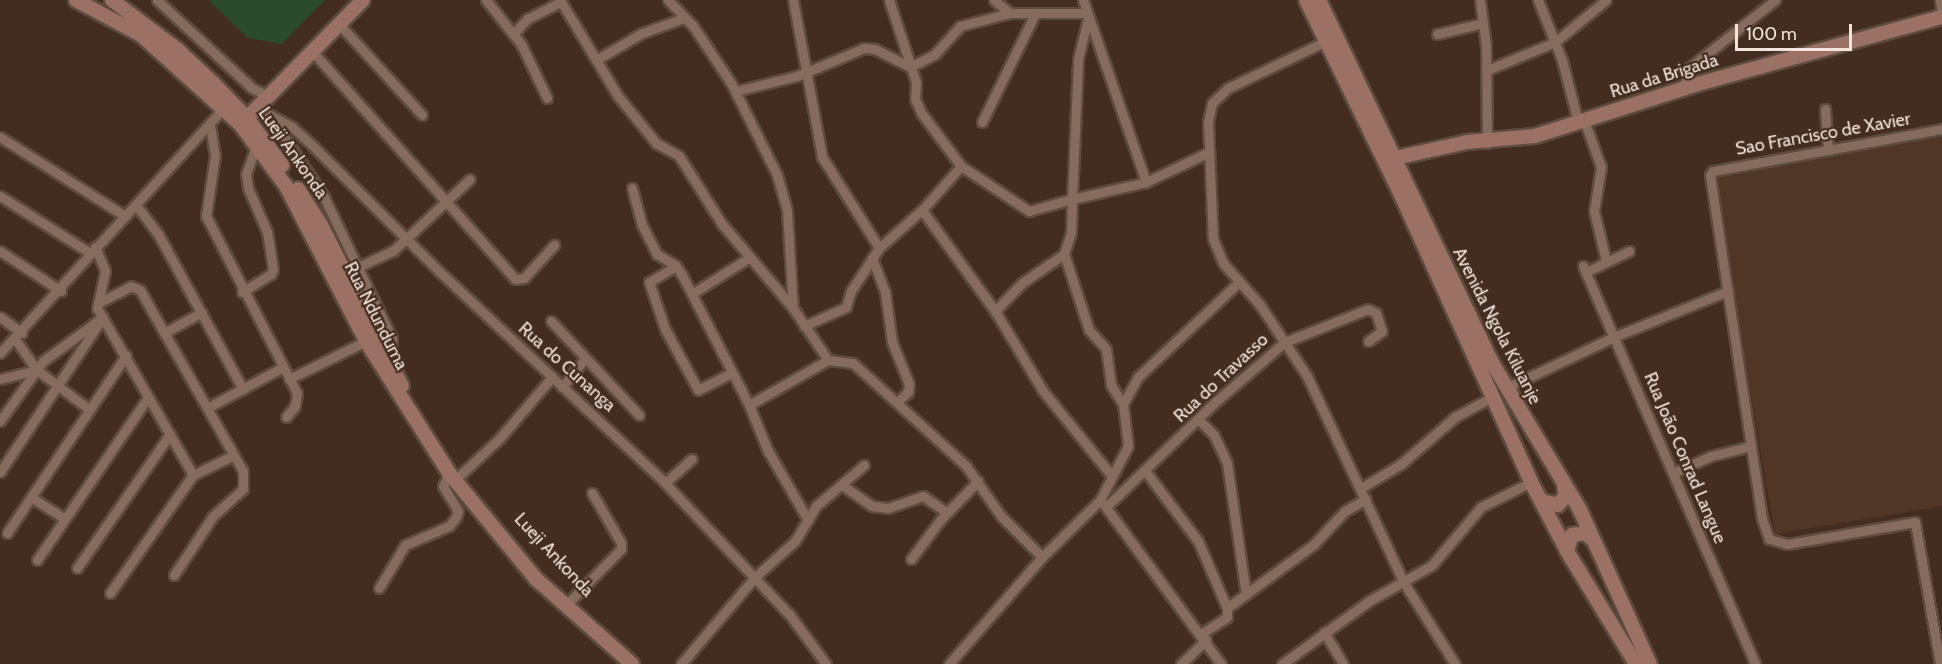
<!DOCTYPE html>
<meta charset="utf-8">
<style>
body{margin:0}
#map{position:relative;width:1942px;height:664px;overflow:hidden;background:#432d21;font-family:Cabin,sans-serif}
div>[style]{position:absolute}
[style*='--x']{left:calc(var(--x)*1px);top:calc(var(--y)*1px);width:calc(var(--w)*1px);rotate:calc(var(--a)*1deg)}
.built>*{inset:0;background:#503626}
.green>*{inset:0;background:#294a2d}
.roads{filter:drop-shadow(2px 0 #5d4b40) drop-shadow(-2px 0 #5d4b40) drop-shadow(0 2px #5d4b40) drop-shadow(0 -2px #5d4b40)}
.street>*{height:9px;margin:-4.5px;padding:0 4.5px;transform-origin:4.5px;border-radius:4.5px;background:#856c5e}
.secondary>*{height:14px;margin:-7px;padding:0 7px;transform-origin:7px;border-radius:7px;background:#9b7165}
span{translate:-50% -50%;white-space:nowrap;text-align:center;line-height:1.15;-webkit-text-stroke:4.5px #432d21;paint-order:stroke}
.street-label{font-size:18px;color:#f2e4dc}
.scale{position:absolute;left:1735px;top:24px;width:117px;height:27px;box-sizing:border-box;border:3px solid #f2e4dc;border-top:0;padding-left:8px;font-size:18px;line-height:21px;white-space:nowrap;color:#f2e4dc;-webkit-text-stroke:4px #432d21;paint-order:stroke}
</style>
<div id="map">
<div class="built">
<i style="clip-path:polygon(1942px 136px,1942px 506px,1775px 534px,1713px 174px)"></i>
</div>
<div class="green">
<i style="clip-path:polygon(208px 0,325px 0,282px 44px,248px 38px)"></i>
</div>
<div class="roads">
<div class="street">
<i style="--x:157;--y:0;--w:129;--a:42.8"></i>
<i style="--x:252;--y:88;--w:18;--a:27"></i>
<i style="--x:486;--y:0;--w:56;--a:51.5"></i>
<i style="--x:521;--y:44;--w:60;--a:64.3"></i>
<i style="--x:560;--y:0;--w:112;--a:58.9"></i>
<i style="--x:618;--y:96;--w:60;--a:51"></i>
<i style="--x:656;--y:143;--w:26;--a:29"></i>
<i style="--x:679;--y:156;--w:80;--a:57.7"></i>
<i style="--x:722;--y:224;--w:110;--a:49.8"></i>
<i style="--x:793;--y:308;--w:63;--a:56.1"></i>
<i style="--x:668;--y:0;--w:36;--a:46"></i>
<i style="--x:693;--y:26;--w:69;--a:56.3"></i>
<i style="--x:731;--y:83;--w:103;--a:63.4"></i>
<i style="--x:777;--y:175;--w:37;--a:74"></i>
<i style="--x:787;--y:211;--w:97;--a:86.5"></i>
<i style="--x:793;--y:0;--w:160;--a:79.5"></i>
<i style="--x:822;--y:157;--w:107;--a:57.9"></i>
<i style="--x:889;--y:0;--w:86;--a:71.8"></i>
<i style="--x:916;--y:82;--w:17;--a:93"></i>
<i style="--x:915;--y:99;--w:17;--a:65"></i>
<i style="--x:922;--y:114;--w:65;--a:53.1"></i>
<i style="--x:961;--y:166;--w:82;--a:33.5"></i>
<i style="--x:1029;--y:211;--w:45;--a:-15.6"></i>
<i style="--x:1072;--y:199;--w:140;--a:-87.5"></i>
<i style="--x:1078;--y:59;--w:42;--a:-76.3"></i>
<i style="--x:994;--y:0;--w:21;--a:39"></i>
<i style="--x:1010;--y:13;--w:77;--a:0"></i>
<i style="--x:1083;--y:0;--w:193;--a:70.9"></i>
<i style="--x:1146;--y:182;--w:70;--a:-25.5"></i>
<i style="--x:1480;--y:0;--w:47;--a:82.7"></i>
<i style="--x:1486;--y:47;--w:96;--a:89.4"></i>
<i style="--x:1538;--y:0;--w:65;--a:68.2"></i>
<i style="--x:1562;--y:60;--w:64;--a:75.5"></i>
<i style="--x:1940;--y:0;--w:16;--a:83"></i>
<i style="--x:339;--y:24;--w:123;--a:47.6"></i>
<i style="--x:514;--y:33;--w:19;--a:-47"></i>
<i style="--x:527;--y:19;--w:38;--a:-27"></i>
<i style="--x:1437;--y:34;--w:47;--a:-13.4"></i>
<i style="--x:1326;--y:41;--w:109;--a:154.4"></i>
<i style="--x:1228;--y:88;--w:22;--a:137"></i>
<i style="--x:1212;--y:103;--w:19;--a:102"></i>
<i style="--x:1208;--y:122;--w:117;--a:87.6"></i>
<i style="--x:1213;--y:239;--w:26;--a:67"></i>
<i style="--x:1223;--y:263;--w:56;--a:48.6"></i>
<i style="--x:1260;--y:305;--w:85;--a:56.5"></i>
<i style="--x:1307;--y:376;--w:229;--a:64.9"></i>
<i style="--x:1404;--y:583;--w:96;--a:57.8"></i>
<i style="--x:312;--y:51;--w:305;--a:48.3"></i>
<i style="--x:515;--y:279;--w:9;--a:-6"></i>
<i style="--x:524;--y:278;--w:45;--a:-47.7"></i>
<i style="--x:596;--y:60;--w:53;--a:-30.4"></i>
<i style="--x:642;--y:33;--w:45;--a:-19.7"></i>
<i style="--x:1487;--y:70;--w:74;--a:-22.4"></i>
<i style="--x:1555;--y:42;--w:66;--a:-39.5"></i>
<i style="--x:1683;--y:88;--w:21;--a:-73"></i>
<i style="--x:1689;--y:68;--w:110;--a:-38.3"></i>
<i style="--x:736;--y:91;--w:63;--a:-13.8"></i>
<i style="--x:797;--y:76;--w:73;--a:-22.7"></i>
<i style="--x:864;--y:48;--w:11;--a:5"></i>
<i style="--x:875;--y:49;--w:39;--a:27"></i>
<i style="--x:910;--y:67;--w:28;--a:-27"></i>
<i style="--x:935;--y:54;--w:38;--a:-48"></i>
<i style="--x:960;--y:26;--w:52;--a:-14.6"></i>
<i style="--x:1825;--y:109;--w:41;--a:85.8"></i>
<i style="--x:268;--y:114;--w:27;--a:28"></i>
<i style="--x:292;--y:127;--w:30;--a:42"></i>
<i style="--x:314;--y:147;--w:180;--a:44.8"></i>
<i style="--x:442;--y:274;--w:306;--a:43.1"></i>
<i style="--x:665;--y:483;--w:180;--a:46.6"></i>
<i style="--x:789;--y:614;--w:62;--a:53.5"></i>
<i style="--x:271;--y:117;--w:96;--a:56.5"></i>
<i style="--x:324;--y:197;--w:157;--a:64.3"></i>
<i style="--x:392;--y:338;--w:24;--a:90"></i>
<i style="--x:1584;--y:120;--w:50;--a:70.1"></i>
<i style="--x:1601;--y:167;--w:45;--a:99"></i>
<i style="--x:1594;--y:211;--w:51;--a:76.5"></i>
<i style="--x:982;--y:122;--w:120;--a:-63.9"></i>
<i style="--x:210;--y:125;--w:30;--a:81"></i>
<i style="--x:215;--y:155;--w:62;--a:98.4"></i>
<i style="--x:206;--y:216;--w:199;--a:62.8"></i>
<i style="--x:297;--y:393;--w:13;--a:99"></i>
<i style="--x:295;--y:406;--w:14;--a:129"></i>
<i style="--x:0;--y:137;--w:148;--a:32.3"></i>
<i style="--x:632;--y:188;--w:38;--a:75"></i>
<i style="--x:642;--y:225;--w:33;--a:63"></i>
<i style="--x:657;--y:254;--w:22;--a:32"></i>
<i style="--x:676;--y:266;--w:11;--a:56"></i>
<i style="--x:682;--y:275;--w:146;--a:62.7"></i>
<i style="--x:749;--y:405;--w:91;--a:-29.7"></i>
<i style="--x:828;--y:360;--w:25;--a:7"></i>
<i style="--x:853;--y:363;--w:153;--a:42.3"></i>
<i style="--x:966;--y:466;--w:61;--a:55"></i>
<i style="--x:1001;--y:516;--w:58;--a:45"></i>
<i style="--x:0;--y:196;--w:107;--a:32.3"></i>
<i style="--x:136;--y:205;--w:36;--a:53"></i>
<i style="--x:158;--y:234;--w:177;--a:61.3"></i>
<i style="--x:922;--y:210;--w:125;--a:54.1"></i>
<i style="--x:995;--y:311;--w:93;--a:59"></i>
<i style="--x:1043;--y:391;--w:108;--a:51"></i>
<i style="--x:95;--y:247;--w:26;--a:67"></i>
<i style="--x:105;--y:271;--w:38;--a:102"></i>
<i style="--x:97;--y:308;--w:193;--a:60.1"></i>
<i style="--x:0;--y:251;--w:73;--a:33.3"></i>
<i style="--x:1064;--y:254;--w:80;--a:71.8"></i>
<i style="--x:1089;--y:330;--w:25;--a:48"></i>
<i style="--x:1106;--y:349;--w:36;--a:82"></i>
<i style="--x:1111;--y:385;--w:22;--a:58"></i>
<i style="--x:872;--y:258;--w:36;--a:69"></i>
<i style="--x:885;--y:292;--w:50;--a:82"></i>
<i style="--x:892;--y:342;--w:45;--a:68"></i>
<i style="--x:909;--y:384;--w:8;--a:97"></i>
<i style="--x:908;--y:392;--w:15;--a:138"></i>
<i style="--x:676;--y:266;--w:31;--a:149"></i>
<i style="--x:649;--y:282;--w:50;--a:71.2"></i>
<i style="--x:665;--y:329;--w:69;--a:61.6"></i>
<i style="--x:698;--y:390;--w:38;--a:-27"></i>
<i style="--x:1583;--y:266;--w:434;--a:66.6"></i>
<i style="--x:358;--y:267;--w:38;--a:-25"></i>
<i style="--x:393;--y:251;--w:105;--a:-43.1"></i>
<i style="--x:1586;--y:272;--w:48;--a:-26"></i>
<i style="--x:242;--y:292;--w:34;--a:-32"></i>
<i style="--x:271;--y:274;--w:5;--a:-68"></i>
<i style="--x:273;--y:269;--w:37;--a:-99"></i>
<i style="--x:267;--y:232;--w:48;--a:-113.4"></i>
<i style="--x:248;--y:188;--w:14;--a:-98"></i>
<i style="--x:246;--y:174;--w:30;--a:-70"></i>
<i style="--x:693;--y:293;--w:67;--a:-32.3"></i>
<i style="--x:98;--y:303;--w:37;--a:-27"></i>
<i style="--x:131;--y:286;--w:10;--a:24"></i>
<i style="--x:140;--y:290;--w:208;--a:60.4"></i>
<i style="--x:243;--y:471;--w:18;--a:90"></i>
<i style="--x:243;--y:489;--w:40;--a:138"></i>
<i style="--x:213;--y:516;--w:71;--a:123.5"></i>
<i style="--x:995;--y:311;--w:39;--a:-46"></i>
<i style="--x:1022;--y:283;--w:51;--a:-34.6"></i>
<i style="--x:1064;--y:254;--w:23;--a:-72"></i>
<i style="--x:1071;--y:232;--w:33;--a:-88"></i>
<i style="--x:1072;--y:199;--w:76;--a:-12.9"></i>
<i style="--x:0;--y:317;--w:27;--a:36"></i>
<i style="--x:551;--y:321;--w:129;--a:46.9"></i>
<i style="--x:804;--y:326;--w:46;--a:-24.3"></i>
<i style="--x:846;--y:307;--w:17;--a:-73"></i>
<i style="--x:851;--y:291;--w:51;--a:-56.9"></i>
<i style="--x:879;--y:248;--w:57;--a:-41.5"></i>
<i style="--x:922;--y:210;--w:59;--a:-48.4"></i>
<i style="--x:164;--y:333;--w:43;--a:-28.9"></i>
<i style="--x:15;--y:339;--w:38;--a:55"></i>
<i style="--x:37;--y:370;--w:66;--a:37"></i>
<i style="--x:0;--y:353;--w:331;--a:-47.6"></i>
<i style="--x:0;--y:379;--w:38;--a:-14"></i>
<i style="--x:289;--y:379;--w:86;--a:-26.3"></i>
<i style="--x:562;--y:387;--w:36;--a:-51"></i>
<i style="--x:1506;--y:388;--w:122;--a:-25.3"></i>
<i style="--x:1616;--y:336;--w:121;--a:-21.9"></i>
<i style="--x:749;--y:405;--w:50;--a:67.6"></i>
<i style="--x:768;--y:451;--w:80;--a:59.9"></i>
<i style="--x:207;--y:408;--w:86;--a:-28.3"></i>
<i style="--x:1199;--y:420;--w:21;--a:45"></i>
<i style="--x:1214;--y:435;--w:31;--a:65"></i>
<i style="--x:1227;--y:463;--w:133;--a:81.8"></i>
<i style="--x:0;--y:421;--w:74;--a:-54.4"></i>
<i style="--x:43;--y:361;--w:69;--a:-36.2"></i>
<i style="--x:0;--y:472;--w:186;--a:-56.4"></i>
<i style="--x:1146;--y:472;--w:86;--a:53"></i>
<i style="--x:1198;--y:541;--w:73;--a:66.6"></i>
<i style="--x:1227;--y:608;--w:108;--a:-36.3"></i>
<i style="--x:1314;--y:544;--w:45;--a:-46.8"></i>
<i style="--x:1345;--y:511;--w:24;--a:-30"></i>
<i style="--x:1673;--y:473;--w:42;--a:-24.1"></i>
<i style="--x:1711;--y:456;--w:41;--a:-14"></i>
<i style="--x:460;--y:475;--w:53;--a:-42.7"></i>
<i style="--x:499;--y:439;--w:82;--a:-49.5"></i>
<i style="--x:665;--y:483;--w:36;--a:-42"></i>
<i style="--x:842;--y:485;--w:37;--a:35"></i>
<i style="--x:872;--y:506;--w:16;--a:7"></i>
<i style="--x:888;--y:508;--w:37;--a:-19"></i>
<i style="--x:923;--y:496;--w:29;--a:35"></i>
<i style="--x:1361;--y:488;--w:47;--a:-31"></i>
<i style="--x:1401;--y:464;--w:72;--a:-41"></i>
<i style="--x:1455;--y:417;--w:44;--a:-28.3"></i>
<i style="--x:31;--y:497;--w:40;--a:32.9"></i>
<i style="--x:1102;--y:502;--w:201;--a:53.7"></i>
<i style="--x:1106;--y:507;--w:150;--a:-43.9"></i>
<i style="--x:1214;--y:403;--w:94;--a:-40.7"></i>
<i style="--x:1285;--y:342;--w:89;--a:-21.7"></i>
<i style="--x:1368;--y:309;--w:9;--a:27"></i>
<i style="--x:1376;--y:313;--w:19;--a:72"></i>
<i style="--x:1382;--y:331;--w:17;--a:144"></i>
<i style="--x:7;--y:533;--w:214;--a:-56.2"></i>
<i style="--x:911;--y:559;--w:50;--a:-53.1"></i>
<i style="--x:941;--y:519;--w:53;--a:-45.8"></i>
<i style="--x:37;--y:560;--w:197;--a:-55.7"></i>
<i style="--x:77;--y:568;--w:163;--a:-55.2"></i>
<i style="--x:379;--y:588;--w:50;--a:-58.8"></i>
<i style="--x:405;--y:545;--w:48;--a:-23.4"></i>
<i style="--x:449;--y:526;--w:11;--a:-52"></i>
<i style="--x:456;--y:517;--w:6;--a:-72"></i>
<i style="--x:458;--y:511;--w:29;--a:-121"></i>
<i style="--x:443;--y:486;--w:14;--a:-65"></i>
<i style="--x:110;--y:593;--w:144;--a:-54.9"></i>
<i style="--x:193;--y:475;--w:43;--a:-26"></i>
<i style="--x:570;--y:601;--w:73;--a:-45.6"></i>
<i style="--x:621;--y:549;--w:6;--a:-90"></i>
<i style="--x:621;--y:543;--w:58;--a:-120.1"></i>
<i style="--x:1324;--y:632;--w:37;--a:59"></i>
<i style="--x:1201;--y:634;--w:31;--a:-33"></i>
<i style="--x:1227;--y:617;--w:9;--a:-90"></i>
<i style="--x:681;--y:664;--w:114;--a:-49.6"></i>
<i style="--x:755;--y:577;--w:54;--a:-42"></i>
<i style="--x:795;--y:541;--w:41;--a:-59"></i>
<i style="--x:816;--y:506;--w:63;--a:-40.5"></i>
<i style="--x:949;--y:664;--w:142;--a:-49"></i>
<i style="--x:1042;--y:557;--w:81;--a:-44.5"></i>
<i style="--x:1100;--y:500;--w:61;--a:-62.6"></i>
<i style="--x:1128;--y:446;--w:42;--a:-96.8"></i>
<i style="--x:1123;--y:404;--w:31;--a:-61"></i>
<i style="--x:1138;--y:377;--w:139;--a:-43.2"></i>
<i style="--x:1181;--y:664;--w:35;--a:-44"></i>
<i style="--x:1282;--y:664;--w:107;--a:-35.9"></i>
<i style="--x:1369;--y:601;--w:73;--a:-29.7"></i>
<i style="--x:1432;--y:565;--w:76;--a:-49.8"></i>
<i style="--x:1481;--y:507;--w:56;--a:-26.6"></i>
<i style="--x:1940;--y:664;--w:144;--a:-100"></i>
<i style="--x:1915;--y:522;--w:130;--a:170.2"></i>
<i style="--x:1787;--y:544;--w:19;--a:-164"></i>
<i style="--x:1769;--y:539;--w:21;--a:-109"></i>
<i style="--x:1762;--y:519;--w:348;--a:-98.6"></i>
<i style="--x:1710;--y:175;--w:5;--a:-53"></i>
<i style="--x:1713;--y:171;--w:233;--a:-10.4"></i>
</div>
<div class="secondary">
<i style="--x:76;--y:0;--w:74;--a:28.3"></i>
<i style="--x:141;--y:35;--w:133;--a:42"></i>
<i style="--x:240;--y:124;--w:77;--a:53.4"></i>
<i style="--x:286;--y:186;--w:174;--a:62.7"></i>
<i style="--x:366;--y:341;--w:156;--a:57.8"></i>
<i style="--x:449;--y:473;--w:137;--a:50.6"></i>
<i style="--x:536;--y:579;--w:128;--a:41.5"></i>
<i style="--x:112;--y:0;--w:83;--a:37.1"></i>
<i style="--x:178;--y:50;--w:48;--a:43.3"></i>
<i style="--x:213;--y:83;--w:49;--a:45.8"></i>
<i style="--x:247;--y:118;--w:59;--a:53.3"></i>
<i style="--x:1306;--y:0;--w:219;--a:64"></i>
<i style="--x:1402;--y:197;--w:313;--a:65.6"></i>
<i style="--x:1531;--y:482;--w:78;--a:62.4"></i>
<i style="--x:1567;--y:551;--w:132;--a:58.6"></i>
<i style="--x:1319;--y:0;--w:400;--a:64.5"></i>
<i style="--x:1491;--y:361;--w:174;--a:59.1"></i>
<i style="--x:1580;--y:510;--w:169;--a:65.6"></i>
<i style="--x:247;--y:118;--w:165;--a:-45.5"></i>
<i style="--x:1395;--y:158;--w:74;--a:-12.5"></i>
<i style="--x:1467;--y:142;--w:68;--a:-5"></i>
<i style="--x:1535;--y:136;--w:171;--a:-17.7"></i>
<i style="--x:1698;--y:84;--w:253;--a:-15.4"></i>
<i style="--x:298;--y:189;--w:43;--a:57.4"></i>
<i style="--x:321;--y:225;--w:180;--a:63.3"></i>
<i style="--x:1542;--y:501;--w:16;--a:14"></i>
<i style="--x:1558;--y:505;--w:13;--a:-51"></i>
<i style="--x:1566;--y:495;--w:9;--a:-103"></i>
<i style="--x:1567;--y:551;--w:17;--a:-73"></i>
<i style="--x:1572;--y:535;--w:13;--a:-9"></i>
<i style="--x:1585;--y:533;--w:9;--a:41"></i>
</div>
</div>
<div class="street-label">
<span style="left:1664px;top:76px;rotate:-17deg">Rua da Brigada</span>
<span style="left:1823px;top:134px;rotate:-10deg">Sao Francisco de Xavier</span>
<span style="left:293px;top:153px;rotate:55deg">Lueji Ankonda</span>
<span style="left:376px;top:316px;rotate:63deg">Rua Ndunduma</span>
<span style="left:1497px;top:326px;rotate:63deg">Avenida Ngola Kiluanje</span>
<span style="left:567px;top:367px;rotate:42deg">Rua do Cunanga</span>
<span style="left:1221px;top:378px;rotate:-43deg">Rua do Travasso</span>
<span style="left:1685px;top:458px;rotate:67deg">Rua João Conrad Langue</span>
<span style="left:554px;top:555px;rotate:47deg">Lueji Ankonda</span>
</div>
<div class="scale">100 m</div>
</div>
